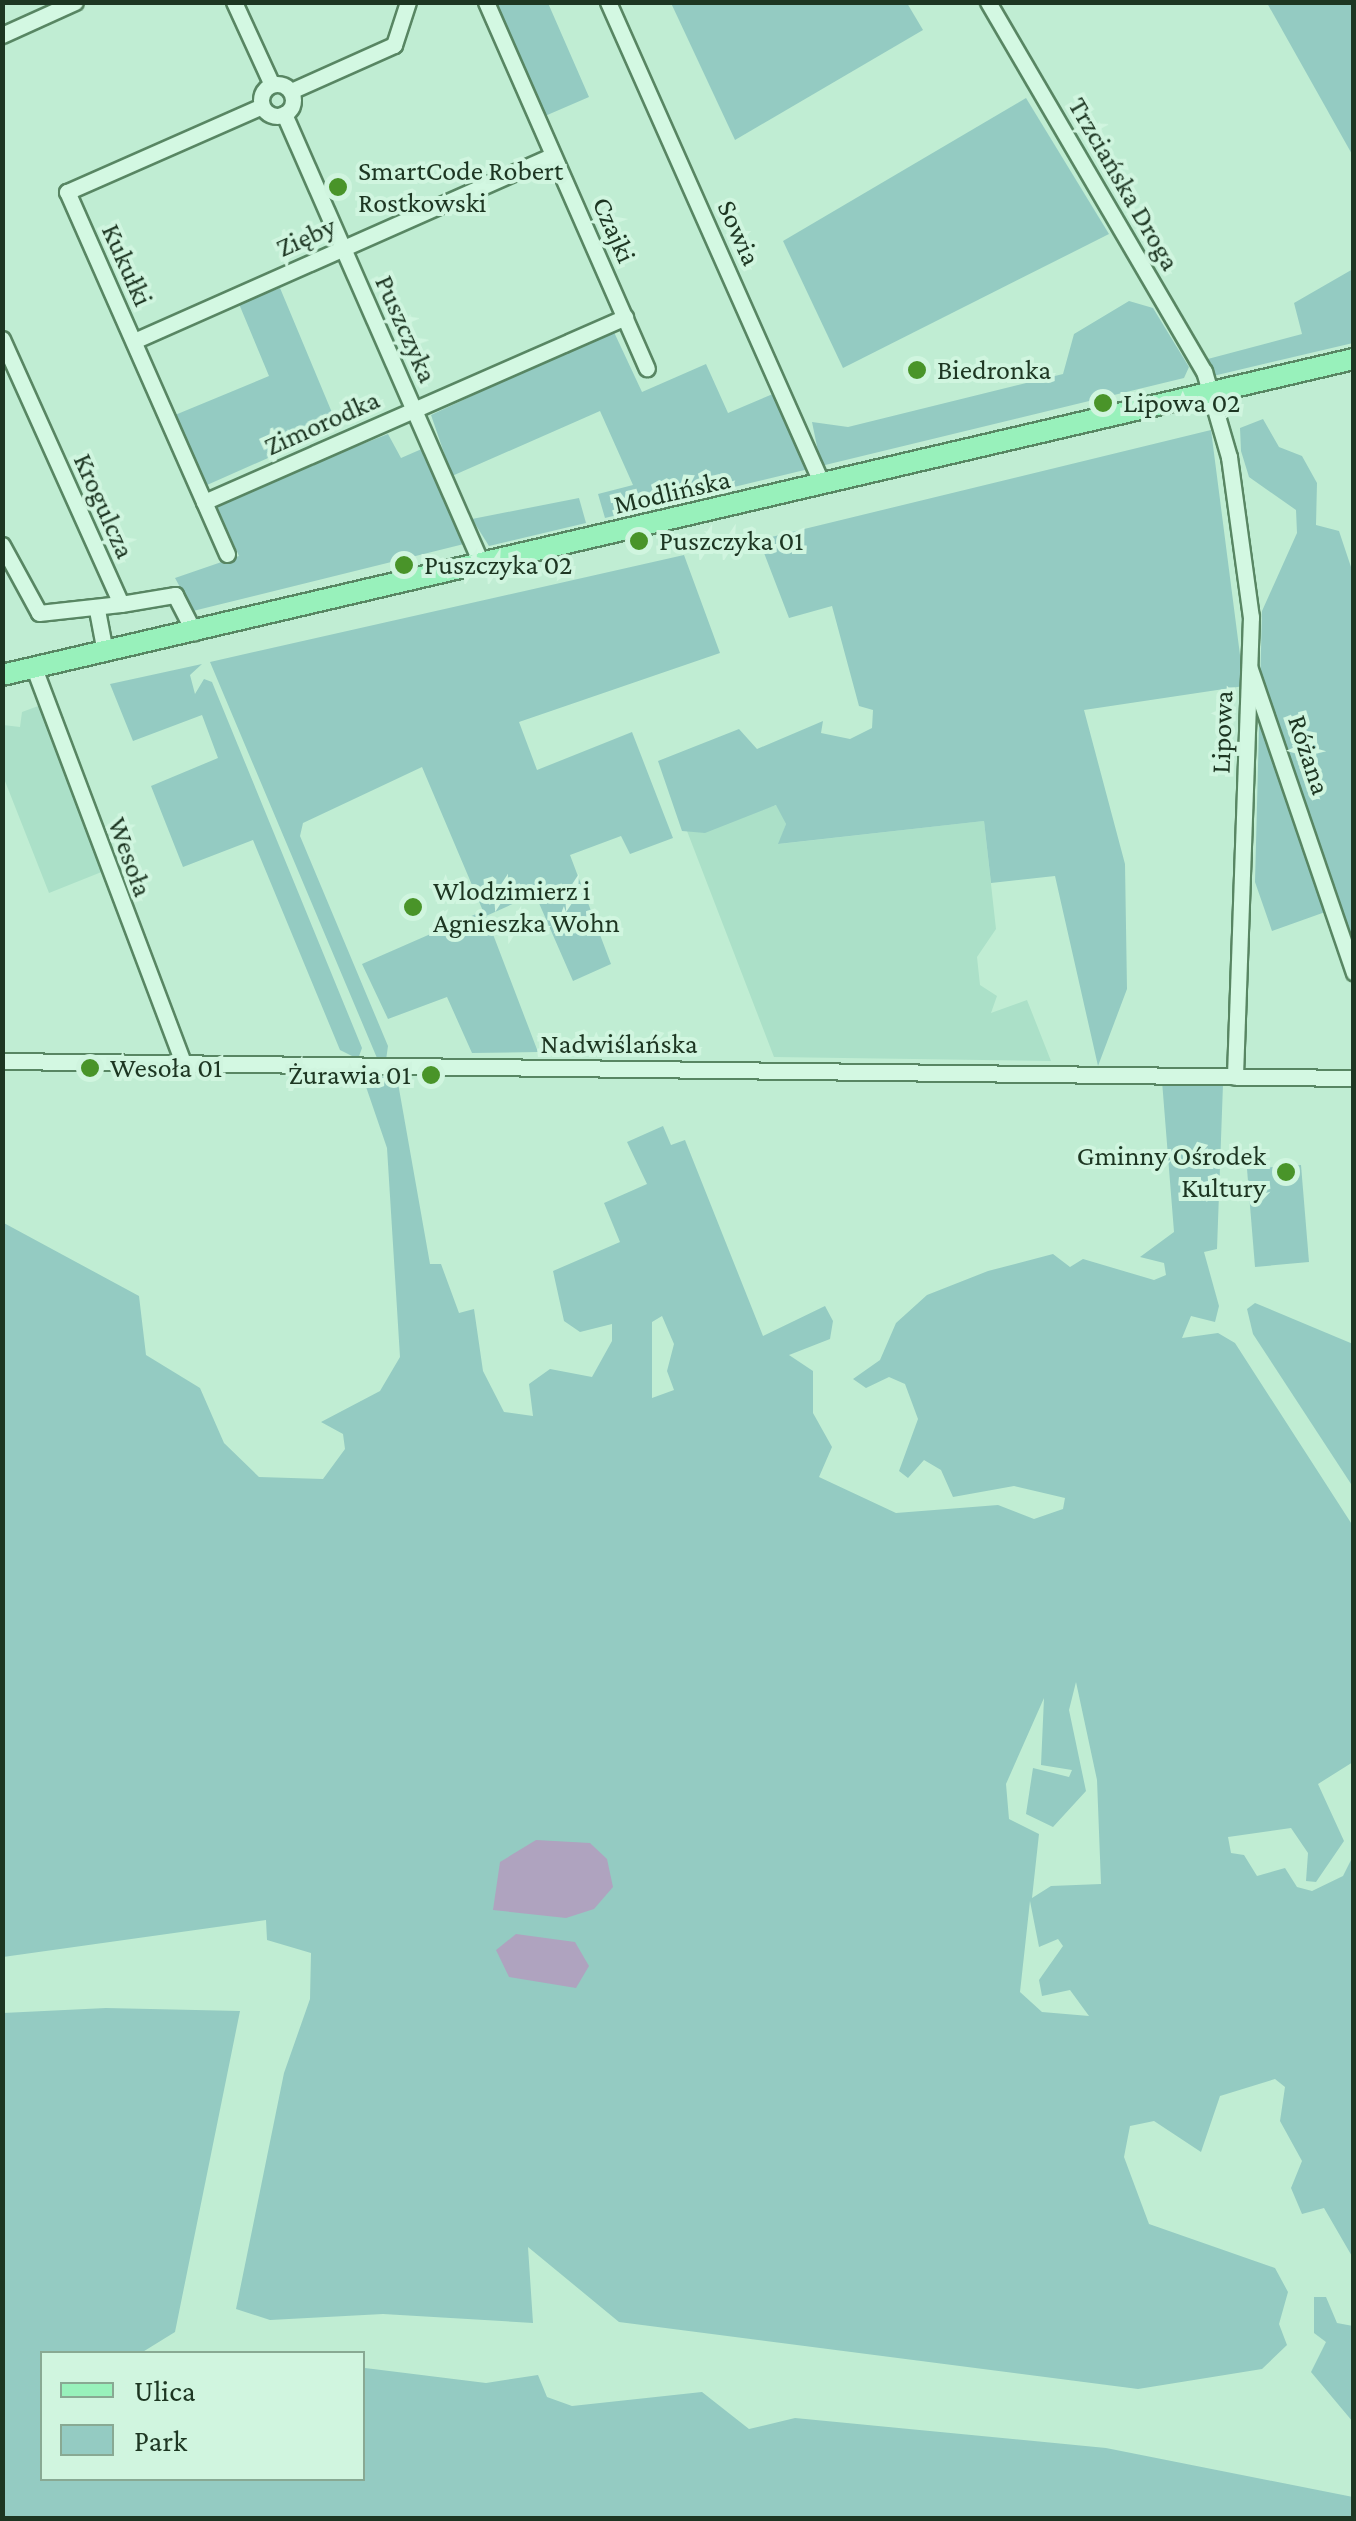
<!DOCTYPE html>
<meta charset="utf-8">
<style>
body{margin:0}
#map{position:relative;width:1356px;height:2521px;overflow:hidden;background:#c0edd3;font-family:"Crimson Pro",serif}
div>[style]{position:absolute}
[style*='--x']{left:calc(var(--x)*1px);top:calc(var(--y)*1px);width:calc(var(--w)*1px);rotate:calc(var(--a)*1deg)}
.farmland>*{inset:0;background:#abe0c8}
.green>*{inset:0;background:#94cbc2}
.water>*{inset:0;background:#afa3bf}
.roads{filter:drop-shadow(2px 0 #588663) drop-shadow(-2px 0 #588663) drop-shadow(0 2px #588663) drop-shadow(0 -2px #588663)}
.minor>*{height:15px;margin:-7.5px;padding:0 7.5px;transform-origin:7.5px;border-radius:7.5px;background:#d3f8e2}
.minor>.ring{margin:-7.5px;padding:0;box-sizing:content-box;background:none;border:15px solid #d3f8e2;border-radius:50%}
.major>*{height:20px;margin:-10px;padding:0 10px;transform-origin:10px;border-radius:10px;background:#98f1bb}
.dots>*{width:28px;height:28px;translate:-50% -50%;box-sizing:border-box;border:5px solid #d0f5df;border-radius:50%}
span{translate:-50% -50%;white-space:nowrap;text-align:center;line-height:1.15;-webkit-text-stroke:8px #d0f5df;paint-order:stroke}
.poi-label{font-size:28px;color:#1d3622}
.left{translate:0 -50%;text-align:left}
.right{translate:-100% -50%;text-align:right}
.street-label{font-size:28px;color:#1d3622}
.frame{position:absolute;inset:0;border:5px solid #1d3622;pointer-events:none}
.legend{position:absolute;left:40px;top:2351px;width:325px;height:130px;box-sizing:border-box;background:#d0f5df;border:2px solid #88a993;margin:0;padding:12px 18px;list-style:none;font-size:30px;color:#1d3622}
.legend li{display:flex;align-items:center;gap:20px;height:50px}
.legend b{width:50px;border:2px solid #88a993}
</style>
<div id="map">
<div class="farmland">
<i style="clip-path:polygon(41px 705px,104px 871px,49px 893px,3px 776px,3px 725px,20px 727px,22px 712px)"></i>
<i style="clip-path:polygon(777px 805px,786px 824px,779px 844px,984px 821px,996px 929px,977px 957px,980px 985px,997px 996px,991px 1013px,1027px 1000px,1051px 1061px,774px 1057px,687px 831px)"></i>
</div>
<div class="green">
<i style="clip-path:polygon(491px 3px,548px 3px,589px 97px,545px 116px,549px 126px)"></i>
<i style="clip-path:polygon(671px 3px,907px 3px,923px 30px,735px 140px)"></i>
<i style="clip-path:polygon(1267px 3px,1353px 3px,1353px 156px)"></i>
<i style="clip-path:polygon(1026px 98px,1109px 234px,843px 368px,783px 241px)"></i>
<i style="clip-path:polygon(1353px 269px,1353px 343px,1213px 376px,1204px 360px,1302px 334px,1294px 303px)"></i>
<i style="clip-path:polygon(280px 288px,338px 427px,207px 485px,175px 415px,269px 376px,239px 304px)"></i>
<i style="clip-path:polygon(1129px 301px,1153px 308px,1189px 367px,1184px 378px,821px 466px,812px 422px,848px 427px,1063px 374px,1074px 334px)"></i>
<i style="clip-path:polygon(613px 330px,642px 392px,706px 364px,728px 413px,780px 391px,813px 468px,605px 518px,598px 494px,633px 485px,600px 411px,452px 476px,431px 415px)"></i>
<i style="clip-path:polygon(1263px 419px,1279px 447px,1302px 456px,1317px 483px,1316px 525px,1339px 531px,1353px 573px,1354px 937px,1346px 940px,1328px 911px,1272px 931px,1255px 882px,1262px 611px,1297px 533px,1296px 510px,1249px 477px,1241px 451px,1240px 428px)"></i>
<i style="clip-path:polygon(1211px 430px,1244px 686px,1084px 710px,1125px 864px,1127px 989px,1098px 1066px,1055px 876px,991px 883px,984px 821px,778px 844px,786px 824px,776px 805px,705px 833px,682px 831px,658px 761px,739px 729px,757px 749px,823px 721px,821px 733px,850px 739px,872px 728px,873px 710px,859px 706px,832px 606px,789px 618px,759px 540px)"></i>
<i style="clip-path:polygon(388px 434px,401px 458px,424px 448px,464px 544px,193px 611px,175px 578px,239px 556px,215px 502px)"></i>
<i style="clip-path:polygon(579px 498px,586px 523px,489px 546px,472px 519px)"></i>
<i style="clip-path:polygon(684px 555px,720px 653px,519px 722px,537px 770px,632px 732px,673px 838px,630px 854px,621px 836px,570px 855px,611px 964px,573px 981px,535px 894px,486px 916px,538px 1052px,472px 1053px,447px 997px,388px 1019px,362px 964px,483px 911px,422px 767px,303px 823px,300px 836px,388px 1046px,386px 1060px,377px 1058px,210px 662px)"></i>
<i style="clip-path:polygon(202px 664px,190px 675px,195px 694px,204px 679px,212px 682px,362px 1048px,358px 1059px,340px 1050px,253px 840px,183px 867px,151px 786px,218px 758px,202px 715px,133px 741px,110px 684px)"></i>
<i style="clip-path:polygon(evenodd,349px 1073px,388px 1073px,398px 1083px,430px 1264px,441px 1264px,459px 1313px,474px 1309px,483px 1371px,504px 1412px,533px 1416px,529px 1384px,550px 1369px,592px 1377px,612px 1341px,612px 1324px,580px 1332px,564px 1321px,553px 1271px,620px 1242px,604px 1203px,647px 1184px,627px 1142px,663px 1126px,671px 1145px,685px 1140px,763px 1336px,825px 1306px,833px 1321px,830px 1339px,789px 1355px,813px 1371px,813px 1413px,832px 1447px,819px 1477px,896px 1513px,998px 1505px,1034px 1519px,1063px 1509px,1065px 1498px,1014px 1486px,953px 1497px,941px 1470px,924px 1460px,908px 1478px,899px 1471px,918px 1419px,905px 1384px,889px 1377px,866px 1388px,853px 1379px,880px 1360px,896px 1323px,927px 1295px,988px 1271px,1053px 1254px,1070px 1267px,1083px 1259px,1154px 1280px,1166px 1275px,1164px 1263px,1140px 1257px,1174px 1232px,1162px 1081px,1223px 1084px,1217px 1249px,1204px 1252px,1219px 1306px,1215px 1322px,1191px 1316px,1182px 1338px,1218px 1333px,1235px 1343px,1353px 1526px,1353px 1762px,1318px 1784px,1344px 1841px,1316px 1882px,1306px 1881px,1308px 1853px,1291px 1828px,1228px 1837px,1231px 1853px,1244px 1855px,1257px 1876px,1285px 1868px,1297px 1887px,1312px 1891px,1343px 1876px,1353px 1856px,1353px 2258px,1324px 2208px,1302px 2214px,1291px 2188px,1302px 2161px,1280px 2121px,1285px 2087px,1275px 2079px,1220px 2096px,1201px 2152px,1154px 2121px,1130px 2126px,1124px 2157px,1149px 2224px,1275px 2268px,1288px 2292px,1279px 2324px,1287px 2345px,1262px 2369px,1138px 2389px,619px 2322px,528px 2247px,533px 2323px,383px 2314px,270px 2320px,236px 2309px,284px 2073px,310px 1999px,311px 1953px,267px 1940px,266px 1920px,3px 1957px,2px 1222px,139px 1296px,146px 1355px,200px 1388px,224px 1443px,259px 1477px,323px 1479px,345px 1449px,343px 1434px,321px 1422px,380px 1391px,400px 1357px,387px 1148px,363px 1078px,349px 1073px,662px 1316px,674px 1344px,667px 1371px,674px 1390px,652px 1398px,652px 1322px,662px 1316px,349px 1073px,1076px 1682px,1097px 1780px,1101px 1884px,1051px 1886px,1032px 1898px,1039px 1834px,1009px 1819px,1006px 1784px,1044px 1698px,1041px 1765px,1072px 1770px,1069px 1777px,1033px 1768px,1026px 1814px,1053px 1827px,1086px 1791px,1069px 1710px,1076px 1682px,349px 1073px,1030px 1901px,1039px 1947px,1058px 1939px,1063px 1946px,1039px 1980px,1042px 1996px,1070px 1990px,1089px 2016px,1042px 2012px,1020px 1992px,1030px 1901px)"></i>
<i style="clip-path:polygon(1301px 1165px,1309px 1262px,1255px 1267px,1247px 1169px)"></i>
<i style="clip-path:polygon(1255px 1303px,1353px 1344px,1353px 1487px,1253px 1334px,1247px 1309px)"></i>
<i style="clip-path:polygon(106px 2008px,240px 2011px,175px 2332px,141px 2353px,42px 2354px,42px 2478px,362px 2478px,365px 2368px,486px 2383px,538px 2375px,547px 2397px,572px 2406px,702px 2392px,749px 2429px,795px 2418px,1106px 2448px,1353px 2497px,1353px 2518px,3px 2518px,3px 2013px)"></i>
<i style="clip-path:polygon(1314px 2297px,1326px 2297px,1337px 2323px,1353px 2326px,1353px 2422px,1311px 2372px,1326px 2342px,1314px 2333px)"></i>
</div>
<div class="water">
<i style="clip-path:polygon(536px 1840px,590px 1843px,607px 1859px,613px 1887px,594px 1909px,566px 1918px,493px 1910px,500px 1862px)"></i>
<i style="clip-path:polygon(516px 1934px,575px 1942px,589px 1966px,576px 1988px,509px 1977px,496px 1950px)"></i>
</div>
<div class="roads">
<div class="minor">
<i style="--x:234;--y:2;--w:91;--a:65.4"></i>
<i style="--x:486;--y:2;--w:400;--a:66.3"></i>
<i style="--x:608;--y:2;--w:527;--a:66.06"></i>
<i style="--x:988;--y:2;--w:428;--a:59.7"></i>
<i style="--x:1204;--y:371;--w:90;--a:73.8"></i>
<i style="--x:1229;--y:457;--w:162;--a:82.2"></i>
<i style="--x:1251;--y:617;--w:460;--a:92"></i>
<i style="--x:2;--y:35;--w:80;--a:-24.3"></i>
<i class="ring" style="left:261px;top:84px;width:17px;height:17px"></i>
<i style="--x:291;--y:91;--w:113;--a:-24.1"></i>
<i style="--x:394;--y:45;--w:45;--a:-72"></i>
<i style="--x:284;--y:114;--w:492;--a:66.3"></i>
<i style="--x:2;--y:339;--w:290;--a:65.8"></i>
<i style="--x:121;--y:604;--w:55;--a:-9.5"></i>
<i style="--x:175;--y:595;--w:42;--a:62.8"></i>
<i style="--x:134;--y:341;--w:458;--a:-23.9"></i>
<i style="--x:204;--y:502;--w:460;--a:-23.7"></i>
<i style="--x:2;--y:545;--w:77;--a:61.4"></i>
<i style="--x:39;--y:613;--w:82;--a:-6.3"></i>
<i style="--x:227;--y:554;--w:396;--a:-113.8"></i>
<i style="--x:67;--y:192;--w:213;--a:-23.8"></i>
<i style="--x:97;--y:610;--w:43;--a:79.2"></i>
<i style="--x:34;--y:668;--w:421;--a:69.3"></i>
<i style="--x:1250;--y:669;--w:321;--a:71.1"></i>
<i style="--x:2;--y:1061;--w:1352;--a:0.72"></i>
</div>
<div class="major">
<i style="--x:2;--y:675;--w:1388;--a:-13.16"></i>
</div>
</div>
<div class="dots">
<i style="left:338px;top:187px;background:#499429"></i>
<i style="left:917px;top:370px;background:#499429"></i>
<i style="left:1103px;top:403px;background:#499429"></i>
<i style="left:639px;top:541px;background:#499429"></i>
<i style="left:404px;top:565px;background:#499429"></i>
<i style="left:413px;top:907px;background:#499429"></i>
<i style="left:90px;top:1068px;background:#499429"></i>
<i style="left:431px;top:1075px;background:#499429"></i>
<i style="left:1286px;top:1172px;background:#499429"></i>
</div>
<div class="poi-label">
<span class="left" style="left:358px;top:187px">SmartCode Robert<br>Rostkowski</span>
<span class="left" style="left:937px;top:370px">Biedronka</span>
<span class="left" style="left:1123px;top:403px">Lipowa 02</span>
<span class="left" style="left:659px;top:541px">Puszczyka 01</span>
<span class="left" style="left:424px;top:565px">Puszczyka 02</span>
<span class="left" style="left:433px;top:907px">Wlodzimierz i<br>Agnieszka Wohn</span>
<span class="left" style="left:110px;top:1068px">Wesoła 01</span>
<span class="right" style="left:411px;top:1075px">Żurawia 01</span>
<span class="right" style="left:1266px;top:1172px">Gminny Ośrodek<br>Kultury</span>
</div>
<div class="street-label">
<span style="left:1124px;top:184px;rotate:60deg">Trzciańska Droga</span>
<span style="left:614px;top:230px;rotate:66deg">Czajki</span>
<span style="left:739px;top:233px;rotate:66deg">Sowia</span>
<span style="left:306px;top:237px;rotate:-24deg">Zięby</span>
<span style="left:127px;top:265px;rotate:66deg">Kukułki</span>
<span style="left:406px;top:329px;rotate:66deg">Puszczyka</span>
<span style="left:322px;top:423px;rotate:-24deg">Zimorodka</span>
<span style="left:672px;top:492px;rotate:-13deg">Modlińska</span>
<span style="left:104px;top:506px;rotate:66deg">Krogulcza</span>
<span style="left:1222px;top:732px;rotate:-88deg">Lipowa</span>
<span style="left:1309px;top:755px;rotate:72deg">Różana</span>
<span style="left:130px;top:857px;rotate:70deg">Wesoła</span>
<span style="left:619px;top:1044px">Nadwiślańska</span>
</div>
<div class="frame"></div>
<ul class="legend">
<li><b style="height:12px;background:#98f1bb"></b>Ulica</li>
<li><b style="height:28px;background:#94cbc2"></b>Park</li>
</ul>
</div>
